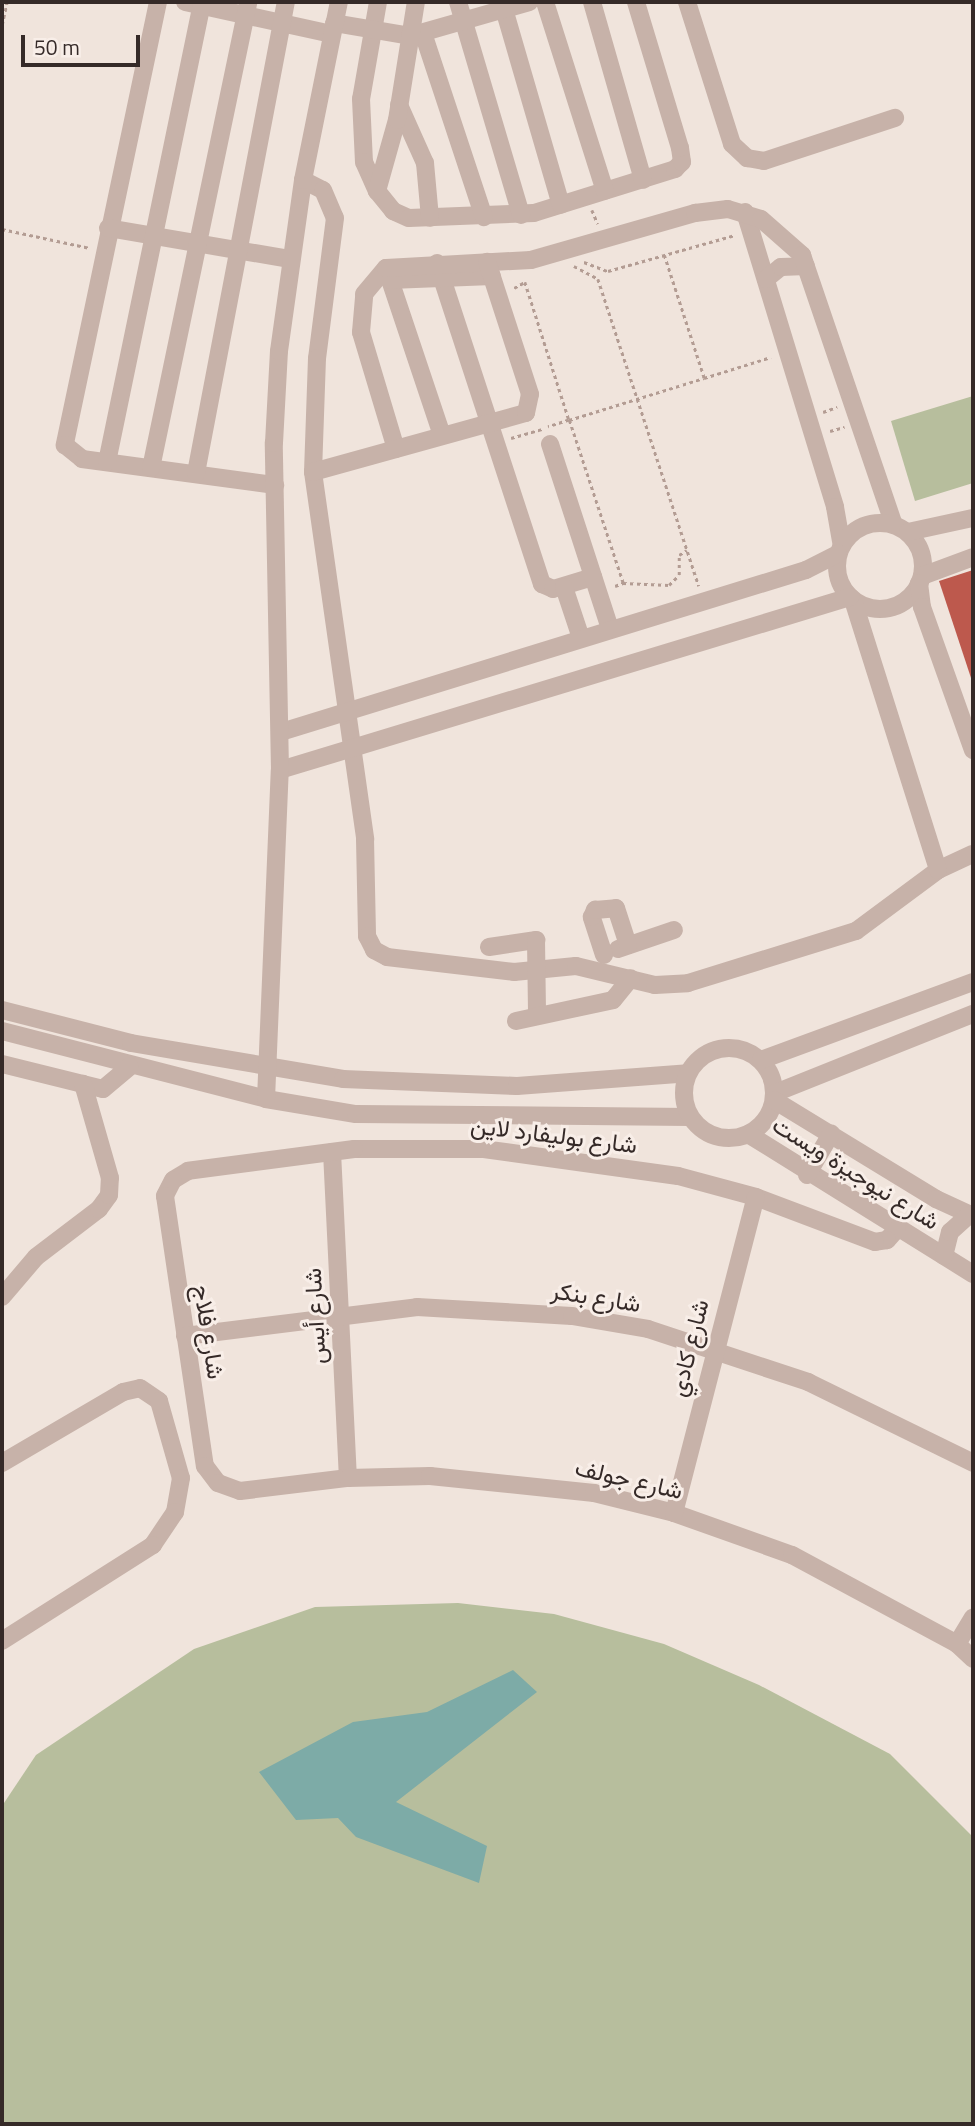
<!DOCTYPE html>
<meta charset="utf-8">
<style>
body{margin:0}
#map{position:relative;width:975px;height:2126px;overflow:hidden;background:#f0e4dc;font-family:"Titillium Web",Vazirmatn,sans-serif}
div>[style]{position:absolute}
[style*='--x']{left:calc(var(--x)*1px);top:calc(var(--y)*1px);width:calc(var(--w)*1px);rotate:calc(var(--a)*1deg)}
.green>*{inset:0;background:#b7be9d}
.water>*{inset:0;background:#7daba7}
.building>*{inset:0;background:#bd594d}
.path>*{height:2.5px;margin-top:-1.25px;transform-origin:0;background:repeating-linear-gradient(90deg,#b39c93 0 3.5px,transparent 0 7px)}
.minor>*{height:18px;margin:-9px;padding:0 9px;transform-origin:9px;border-radius:9px;background:#c7b2a9}
.minor>.ring{margin:-9px;padding:0;box-sizing:content-box;background:none;border:18px solid #c7b2a9;border-radius:50%}
span{translate:-50% -50%;white-space:nowrap;text-align:center;line-height:1.15;-webkit-text-stroke:6px #f8eee8;paint-order:stroke}
.street-label{font-size:24px;color:#352a28}
.frame{position:absolute;inset:0;border:4px solid #352a28;pointer-events:none}
.scale{position:absolute;left:21px;top:35px;width:119px;height:32px;box-sizing:border-box;border:4px solid #352a28;border-top:0;padding-left:9px;font-size:21px;line-height:24px;white-space:nowrap;color:#352a28;-webkit-text-stroke:5px #f8eee8;paint-order:stroke}
</style>
<div id="map">
<div class="green">
<i style="clip-path:polygon(973px 396px,973px 483px,915px 501px,891px 421px)"></i>
<i style="clip-path:polygon(458px 1603px,554px 1614px,664px 1644px,759px 1685px,890px 1754px,973px 1837px,973px 2124px,2px 2124px,2px 1806px,36px 1755px,194px 1649px,315px 1607px)"></i>
</div>
<div class="water">
<i style="clip-path:polygon(513px 1670px,537px 1692px,396px 1802px,487px 1846px,479px 1883px,356px 1837px,338px 1818px,296px 1820px,259px 1772px,353px 1722px,427px 1712px)"></i>
</div>
<div class="building">
<i style="clip-path:polygon(973px 570px,973px 684px,939px 581px)"></i>
</div>
<div class="path">
<i style="--x:2;--y:25;--w:24;--a:-78"></i>
<i style="--x:592;--y:210;--w:15;--a:67"></i>
<i style="--x:2;--y:229;--w:90;--a:12.2"></i>
<i style="--x:584;--y:262;--w:26;--a:21"></i>
<i style="--x:608;--y:271;--w:132;--a:-15.8"></i>
<i style="--x:574;--y:266;--w:27;--a:28"></i>
<i style="--x:598;--y:279;--w:323;--a:71.8"></i>
<i style="--x:514;--y:288;--w:13;--a:-29"></i>
<i style="--x:525;--y:282;--w:145;--a:72.3"></i>
<i style="--x:569;--y:420;--w:22;--a:162"></i>
<i style="--x:704;--y:378;--w:70;--a:-17.4"></i>
<i style="--x:823;--y:412;--w:15;--a:-20"></i>
<i style="--x:830;--y:431;--w:15;--a:-16"></i>
<i style="--x:511;--y:438;--w:32;--a:-16"></i>
<i style="--x:623;--y:583;--w:46;--a:2.5"></i>
<i style="--x:669;--y:585;--w:14;--a:-45"></i>
<i style="--x:679;--y:575;--w:20;--a:-90"></i>
<i style="--x:679;--y:555;--w:9;--a:-32"></i>
<i style="--x:615;--y:586;--w:9;--a:-21"></i>
<i style="--x:623;--y:583;--w:172;--a:-108.3"></i>
<i style="--x:569;--y:420;--w:141;--a:-17.3"></i>
<i style="--x:704;--y:378;--w:129;--a:-108"></i>
</div>
<div class="minor">
<i style="--x:158;--y:2;--w:453;--a:101.9"></i>
<i style="--x:65;--y:445;--w:22;--a:39"></i>
<i style="--x:82;--y:459;--w:195;--a:7.7"></i>
<i style="--x:185;--y:2;--w:150;--a:12.3"></i>
<i style="--x:378;--y:2;--w:98;--a:99.9"></i>
<i style="--x:361;--y:99;--w:63;--a:87.3"></i>
<i style="--x:364;--y:162;--w:32;--a:66"></i>
<i style="--x:377;--y:191;--w:26;--a:51"></i>
<i style="--x:393;--y:211;--w:17;--a:24"></i>
<i style="--x:409;--y:218;--w:125;--a:-2.3"></i>
<i style="--x:534;--y:213;--w:148;--a:-17.3"></i>
<i style="--x:675;--y:169;--w:10;--a:-45"></i>
<i style="--x:682;--y:162;--w:14;--a:-98"></i>
<i style="--x:680;--y:148;--w:152;--a:-106.8"></i>
<i style="--x:458;--y:2;--w:222;--a:73.5"></i>
<i style="--x:502;--y:2;--w:211;--a:73.8"></i>
<i style="--x:545;--y:2;--w:198;--a:72.4"></i>
<i style="--x:592;--y:2;--w:185;--a:74"></i>
<i style="--x:687;--y:2;--w:149;--a:72.4"></i>
<i style="--x:732;--y:144;--w:21;--a:43"></i>
<i style="--x:747;--y:158;--w:17;--a:10"></i>
<i style="--x:764;--y:161;--w:138;--a:-18.2"></i>
<i style="--x:334;--y:23;--w:77;--a:9.7"></i>
<i style="--x:410;--y:36;--w:124;--a:-15.9"></i>
<i style="--x:423;--y:33;--w:194;--a:71.7"></i>
<i style="--x:399;--y:105;--w:64;--a:65.9"></i>
<i style="--x:425;--y:163;--w:55;--a:84.8"></i>
<i style="--x:303;--y:180;--w:22;--a:27"></i>
<i style="--x:323;--y:190;--w:30;--a:67"></i>
<i style="--x:335;--y:218;--w:141;--a:97.3"></i>
<i style="--x:317;--y:358;--w:114;--a:92"></i>
<i style="--x:313;--y:472;--w:371;--a:81.9"></i>
<i style="--x:365;--y:839;--w:97;--a:88.8"></i>
<i style="--x:367;--y:936;--w:16;--a:63"></i>
<i style="--x:374;--y:950;--w:15;--a:28"></i>
<i style="--x:387;--y:957;--w:128;--a:6.7"></i>
<i style="--x:514;--y:972;--w:62;--a:-5.5"></i>
<i style="--x:576;--y:966;--w:81;--a:13.5"></i>
<i style="--x:655;--y:985;--w:33;--a:-3"></i>
<i style="--x:688;--y:983;--w:176;--a:-17.2"></i>
<i style="--x:856;--y:931;--w:102;--a:-36.6"></i>
<i style="--x:938;--y:870;--w:38;--a:-25"></i>
<i style="--x:377;--y:191;--w:74;--a:-74.3"></i>
<i style="--x:397;--y:120;--w:120;--a:-80.9"></i>
<i style="--x:745;--y:212;--w:308;--a:73"></i>
<i style="--x:835;--y:507;--w:39;--a:80"></i>
<i style="--x:108;--y:228;--w:185;--a:9.7"></i>
<i style="--x:437;--y:263;--w:338;--a:71.9"></i>
<i style="--x:542;--y:584;--w:12;--a:24"></i>
<i style="--x:553;--y:589;--w:42;--a:-16.7"></i>
<i style="--x:386;--y:268;--w:176;--a:71.5"></i>
<i style="--x:766;--y:279;--w:19;--a:-39"></i>
<i style="--x:781;--y:267;--w:25;--a:-2"></i>
<i style="--x:390;--y:280;--w:102;--a:-2.2"></i>
<i style="--x:550;--y:444;--w:194;--a:72"></i>
<i style="--x:396;--y:449;--w:122;--a:-106.7"></i>
<i style="--x:361;--y:332;--w:38;--a:-85"></i>
<i style="--x:364;--y:294;--w:34;--a:-50"></i>
<i style="--x:386;--y:268;--w:145;--a:-3.2"></i>
<i style="--x:531;--y:260;--w:171;--a:-16"></i>
<i style="--x:695;--y:213;--w:33;--a:-7"></i>
<i style="--x:728;--y:209;--w:34;--a:17"></i>
<i style="--x:761;--y:219;--w:55;--a:41.3"></i>
<i style="--x:802;--y:255;--w:285;--a:71.2"></i>
<i style="--x:107;--y:462;--w:470;--a:-78.3"></i>
<i style="--x:151;--y:468;--w:476;--a:-78.2"></i>
<i style="--x:313;--y:472;--w:221;--a:-15.5"></i>
<i style="--x:526;--y:413;--w:19;--a:-78"></i>
<i style="--x:530;--y:394;--w:139;--a:-108"></i>
<i style="--x:196;--y:473;--w:480;--a:-79.2"></i>
<i class="ring" style="left:837px;top:523px;width:68px;height:68px"></i>
<i style="--x:908;--y:532;--w:66;--a:-12.2"></i>
<i style="--x:922;--y:576;--w:54;--a:-20.4"></i>
<i style="--x:919;--y:583;--w:24;--a:83"></i>
<i style="--x:922;--y:607;--w:152;--a:70.4"></i>
<i style="--x:564;--y:587;--w:54;--a:71.6"></i>
<i style="--x:853;--y:600;--w:283;--a:72.5"></i>
<i style="--x:281;--y:732;--w:549;--a:-17.15"></i>
<i style="--x:806;--y:570;--w:36;--a:-27"></i>
<i style="--x:280;--y:770;--w:596;--a:-16.88"></i>
<i style="--x:489;--y:947;--w:48;--a:-8.5"></i>
<i style="--x:536;--y:940;--w:72;--a:89.2"></i>
<i style="--x:618;--y:949;--w:59;--a:-18.7"></i>
<i style="--x:604;--y:955;--w:40;--a:-108"></i>
<i style="--x:592;--y:917;--w:8;--a:-67"></i>
<i style="--x:595;--y:910;--w:21;--a:-5"></i>
<i style="--x:616;--y:908;--w:39;--a:72"></i>
<i style="--x:2;--y:1010;--w:133;--a:14.3"></i>
<i style="--x:131;--y:1043;--w:215;--a:9.6"></i>
<i style="--x:343;--y:1079;--w:174;--a:2.3"></i>
<i style="--x:517;--y:1086;--w:171;--a:-4.3"></i>
<i style="--x:516;--y:1021;--w:99;--a:-12.2"></i>
<i style="--x:613;--y:1000;--w:28;--a:-51"></i>
<i style="--x:2;--y:1031;--w:273;--a:14.4"></i>
<i style="--x:266;--y:1099;--w:91;--a:9.5"></i>
<i style="--x:356;--y:1114;--w:334;--a:0.5"></i>
<i class="ring" style="left:684px;top:1048px;width:72px;height:72px"></i>
<i style="--x:761;--y:1060;--w:226;--a:-20.2"></i>
<i style="--x:2;--y:1064;--w:104;--a:13.9"></i>
<i style="--x:103;--y:1089;--w:35;--a:-40"></i>
<i style="--x:775;--y:1093;--w:213;--a:-21.8"></i>
<i style="--x:266;--y:1099;--w:329;--a:-87.6"></i>
<i style="--x:280;--y:770;--w:327;--a:-91.1"></i>
<i style="--x:274;--y:443;--w:92;--a:-86.9"></i>
<i style="--x:279;--y:351;--w:173;--a:-82"></i>
<i style="--x:303;--y:180;--w:182;--a:-78.6"></i>
<i style="--x:774;--y:1100;--w:190;--a:31.4"></i>
<i style="--x:936;--y:1199;--w:41;--a:24.7"></i>
<i style="--x:748;--y:1134;--w:265;--a:31.9"></i>
<i style="--x:332;--y:1152;--w:326;--a:87.2"></i>
<i style="--x:807;--y:1175;--w:48;--a:-59.7"></i>
<i style="--x:897;--y:1229;--w:15;--a:132"></i>
<i style="--x:887;--y:1240;--w:12;--a:171"></i>
<i style="--x:875;--y:1242;--w:127;--a:-159.3"></i>
<i style="--x:756;--y:1197;--w:81;--a:-164.9"></i>
<i style="--x:678;--y:1176;--w:196;--a:-172.1"></i>
<i style="--x:484;--y:1149;--w:130;--a:180"></i>
<i style="--x:354;--y:1149;--w:167;--a:172.5"></i>
<i style="--x:188;--y:1171;--w:17;--a:149"></i>
<i style="--x:173;--y:1180;--w:18;--a:117"></i>
<i style="--x:165;--y:1196;--w:273;--a:81.6"></i>
<i style="--x:205;--y:1466;--w:21;--a:53"></i>
<i style="--x:218;--y:1483;--w:23;--a:20"></i>
<i style="--x:240;--y:1491;--w:109;--a:-6.9"></i>
<i style="--x:348;--y:1478;--w:82;--a:-1.4"></i>
<i style="--x:430;--y:1476;--w:165;--a:5.9"></i>
<i style="--x:594;--y:1493;--w:82;--a:14"></i>
<i style="--x:674;--y:1513;--w:125;--a:19.6"></i>
<i style="--x:792;--y:1555;--w:187;--a:28.3"></i>
<i style="--x:957;--y:1644;--w:22;--a:43"></i>
<i style="--x:944;--y:1256;--w:25;--a:-76"></i>
<i style="--x:950;--y:1232;--w:25;--a:-42"></i>
<i style="--x:2;--y:1297;--w:52;--a:-49.6"></i>
<i style="--x:36;--y:1257;--w:79;--a:-37.3"></i>
<i style="--x:99;--y:1209;--w:17;--a:-54"></i>
<i style="--x:109;--y:1195;--w:17;--a:-87"></i>
<i style="--x:110;--y:1178;--w:98;--a:-106"></i>
<i style="--x:185;--y:1336;--w:234;--a:-7.1"></i>
<i style="--x:417;--y:1307;--w:155;--a:3.3"></i>
<i style="--x:572;--y:1316;--w:77;--a:9.7"></i>
<i style="--x:648;--y:1329;--w:169;--a:18.3"></i>
<i style="--x:808;--y:1382;--w:184;--a:26.1"></i>
<i style="--x:2;--y:1463;--w:140;--a:-30.4"></i>
<i style="--x:123;--y:1392;--w:17;--a:-13"></i>
<i style="--x:140;--y:1388;--w:23;--a:34"></i>
<i style="--x:159;--y:1401;--w:80;--a:74.1"></i>
<i style="--x:181;--y:1478;--w:35;--a:100"></i>
<i style="--x:175;--y:1512;--w:40;--a:124"></i>
<i style="--x:153;--y:1545;--w:179;--a:147.6"></i>
<i style="--x:674;--y:1513;--w:326;--a:-75.5"></i>
<i style="--x:957;--y:1644;--w:31;--a:-59"></i>
</div>
<div class="street-label">
<span style="left:554px;top:1135px;rotate:7deg">شارع بوليفارد لاين</span>
<span style="left:856px;top:1173px;rotate:32deg">شارع نيوجيزة ويست</span>
<span style="left:596px;top:1297px;rotate:9deg">شارع بنكر</span>
<span style="left:315px;top:1316px;rotate:-93deg">شارع أيس</span>
<span style="left:209px;top:1332px;rotate:81deg">شارع فلاج</span>
<span style="left:689px;top:1348px;rotate:-76deg">شارع كادي</span>
<span style="left:629px;top:1479px;rotate:13deg">شارع جولف</span>
</div>
<div class="frame"></div>
<div class="scale">50 m</div>
</div>
